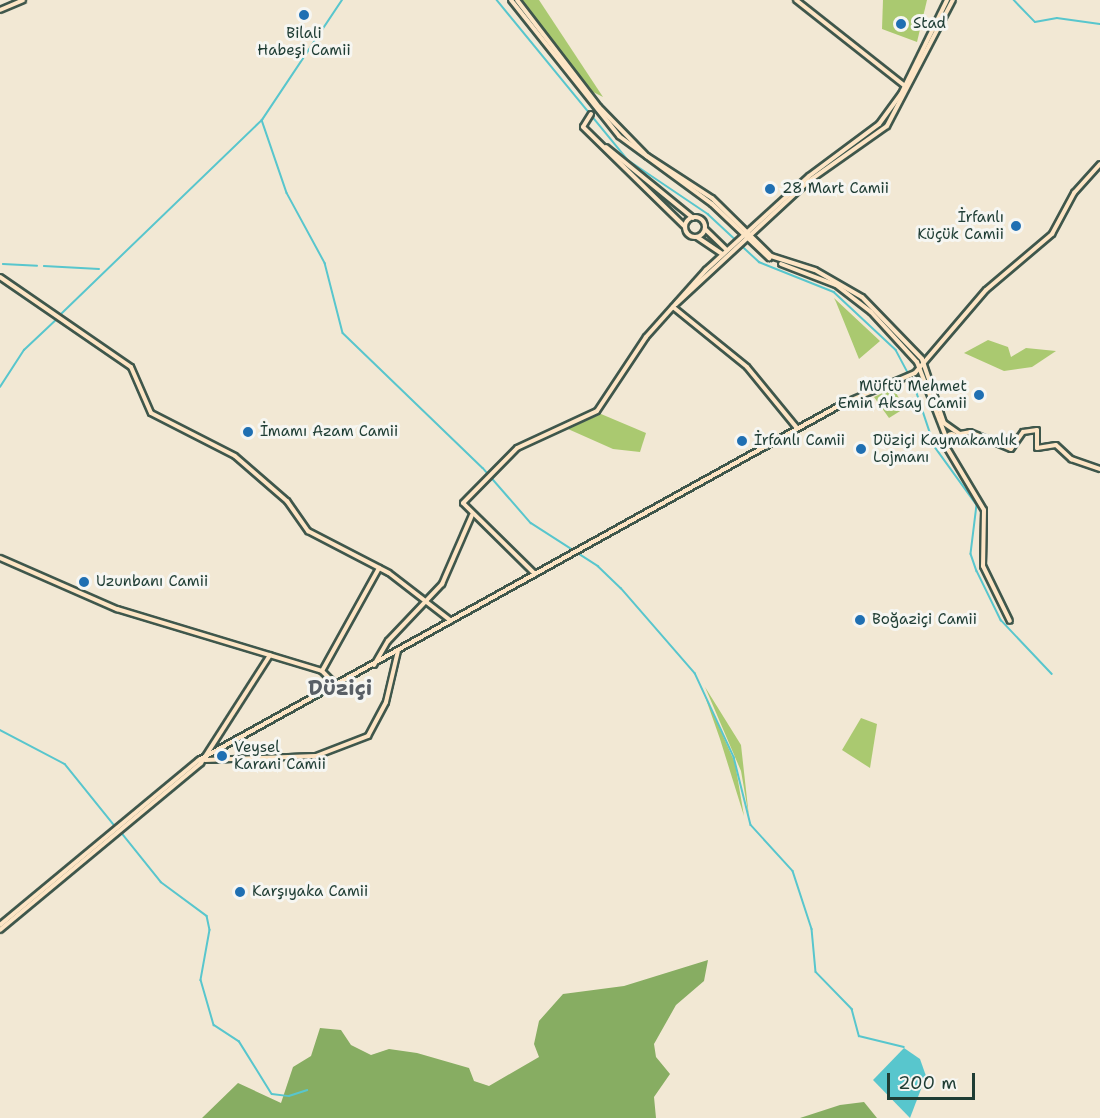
<!DOCTYPE html>
<meta charset="utf-8">
<style>
body{margin:0}
#map{position:relative;width:1100px;height:1118px;overflow:hidden;background:#f2e8d4;font-family:"Shantell Sans",sans-serif}
div>[style]{position:absolute}
[style*='--x']{left:calc(var(--x)*1px);top:calc(var(--y)*1px);width:calc(var(--w)*1px);rotate:calc(var(--a)*1deg)}
.green>*{inset:0;background:#aac970}
.forest>*{inset:0;background:#87ad62}
.water>*{inset:0;background:#58c6cd}
.stream>*{height:1.5px;margin:-0.75px;padding:0 0.75px;transform-origin:0.75px;border-radius:0.75px;background:#58c6cd}
.roads{filter:drop-shadow(2px 0 #3f574c) drop-shadow(-2px 0 #3f574c) drop-shadow(0 2px #3f574c) drop-shadow(0 -2px #3f574c)}
.secondary>*{height:4px;margin:-2px;padding:0 2px;transform-origin:2px;border-radius:2px;background:#fde5c5}
.secondary>.ring{margin:-2px;padding:0;box-sizing:content-box;background:none;border:4px solid #fde5c5;border-radius:50%}
.dots>*{width:16px;height:16px;translate:-50% -50%;box-sizing:border-box;border:3px solid #f6f6f2;border-radius:50%}
span{translate:-50% -50%;white-space:nowrap;text-align:center;line-height:1.15;-webkit-text-stroke:6px #f6f6f2;paint-order:stroke}
.poi-label{font-size:15px;color:#1f3d34}
.left{translate:0 -50%;text-align:left}
.right{translate:-100% -50%;text-align:right}
.district-label{font-size:21px;color:#595f66;font-weight:700}
.scale{position:absolute;left:887px;top:1073px;width:88px;height:27px;box-sizing:border-box;border:3px solid #1f3d34;border-top:0;padding-left:8px;font-size:18px;line-height:21px;white-space:nowrap;color:#1f3d34;-webkit-text-stroke:4px #f6f6f2;paint-order:stroke}
</style>
<div id="map">
<div class="green">
<i style="clip-path:polygon(519px 0,539px 0,603px 97px,587px 89px)"></i>
<i style="clip-path:polygon(883px 0,927px 0,917px 42px,882px 29px)"></i>
<i style="clip-path:polygon(834px 298px,880px 341px,859px 359px,836px 302px)"></i>
<i style="clip-path:polygon(988px 340px,1008px 347px,1011px 357px,1026px 348px,1056px 351px,1032px 367px,1004px 371px,964px 353px)"></i>
<i style="clip-path:polygon(893px 388px,905px 408px,889px 418px,874px 397px)"></i>
<i style="clip-path:polygon(601px 414px,646px 433px,640px 452px,613px 449px,568px 429px)"></i>
<i style="clip-path:polygon(705px 687px,741px 745px,749px 817px,741px 771px)"></i>
<i style="clip-path:polygon(702px 688px,735px 763px,744px 816px,720px 739px)"></i>
<i style="clip-path:polygon(861px 718px,877px 724px,870px 768px,842px 750px)"></i>
</div>
<div class="forest">
<i style="clip-path:polygon(708px 960px,704px 981px,676px 1005px,654px 1044px,656px 1057px,670px 1074px,654px 1097px,656px 1118px,202px 1118px,238px 1083px,281px 1103px,293px 1067px,311px 1056px,320px 1028px,341px 1030px,351px 1045px,371px 1055px,389px 1049px,417px 1053px,469px 1068px,474px 1081px,489px 1086px,539px 1057px,534px 1044px,539px 1021px,563px 994px,624px 986px)"></i>
<i style="clip-path:polygon(864px 1102px,877px 1118px,800px 1118px,840px 1105px)"></i>
</div>
<div class="water">
<i style="clip-path:polygon(904px 1048px,920px 1059px,926px 1076px,910px 1118px,873px 1080px)"></i>
</div>
<div class="stream">
<i style="--x:497;--y:0;--w:207;--a:50.7"></i>
<i style="--x:628;--y:160;--w:97;--a:34"></i>
<i style="--x:708;--y:214;--w:40;--a:43"></i>
<i style="--x:1014;--y:0;--w:30;--a:46"></i>
<i style="--x:1035;--y:22;--w:22;--a:-10"></i>
<i style="--x:1057;--y:18;--w:43;--a:7.9"></i>
<i style="--x:262;--y:120;--w:77;--a:71.1"></i>
<i style="--x:287;--y:193;--w:80;--a:61.5"></i>
<i style="--x:325;--y:263;--w:72;--a:75.6"></i>
<i style="--x:343;--y:333;--w:194;--a:44"></i>
<i style="--x:483;--y:468;--w:73;--a:48.9"></i>
<i style="--x:531;--y:523;--w:80;--a:32.7"></i>
<i style="--x:598;--y:566;--w:32;--a:44"></i>
<i style="--x:621;--y:588;--w:113;--a:49"></i>
<i style="--x:695;--y:673;--w:93;--a:65.1"></i>
<i style="--x:734;--y:757;--w:70;--a:76"></i>
<i style="--x:751;--y:825;--w:62;--a:47.6"></i>
<i style="--x:793;--y:871;--w:61;--a:71.9"></i>
<i style="--x:812;--y:929;--w:43;--a:84.7"></i>
<i style="--x:816;--y:972;--w:52;--a:45.8"></i>
<i style="--x:852;--y:1009;--w:28;--a:75"></i>
<i style="--x:859;--y:1036;--w:46;--a:13.7"></i>
<i style="--x:741;--y:245;--w:25;--a:43"></i>
<i style="--x:759;--y:262;--w:81;--a:21.8"></i>
<i style="--x:834;--y:292;--w:85;--a:43.1"></i>
<i style="--x:896;--y:350;--w:38;--a:62"></i>
<i style="--x:914;--y:384;--w:66;--a:71.6"></i>
<i style="--x:935;--y:447;--w:72;--a:54.1"></i>
<i style="--x:977;--y:505;--w:49;--a:97"></i>
<i style="--x:971;--y:554;--w:18;--a:71"></i>
<i style="--x:977;--y:571;--w:55;--a:63.9"></i>
<i style="--x:1001;--y:620;--w:74;--a:46.6"></i>
<i style="--x:3;--y:264;--w:34;--a:3"></i>
<i style="--x:44;--y:266;--w:55;--a:3.1"></i>
<i style="--x:60;--y:315;--w:281;--a:-44"></i>
<i style="--x:262;--y:120;--w:144;--a:-56.3"></i>
<i style="--x:0;--y:387;--w:44;--a:-57"></i>
<i style="--x:24;--y:350;--w:45;--a:-43.2"></i>
<i style="--x:0;--y:730;--w:73;--a:27.6"></i>
<i style="--x:65;--y:764;--w:80;--a:51.1"></i>
<i style="--x:121;--y:832;--w:64;--a:51.3"></i>
<i style="--x:161;--y:882;--w:57;--a:36.5"></i>
<i style="--x:207;--y:916;--w:14;--a:78"></i>
<i style="--x:210;--y:930;--w:51;--a:100.2"></i>
<i style="--x:201;--y:980;--w:47;--a:73.9"></i>
<i style="--x:214;--y:1025;--w:30;--a:33"></i>
<i style="--x:239;--y:1041;--w:62;--a:58.1"></i>
<i style="--x:272;--y:1094;--w:17;--a:7"></i>
<i style="--x:289;--y:1096;--w:19;--a:-18"></i>
</div>
<div class="roads">
<div class="secondary">
<i style="--x:511;--y:0;--w:174;--a:51.5"></i>
<i style="--x:619;--y:136;--w:115;--a:36.2"></i>
<i style="--x:712;--y:204;--w:79;--a:43.5"></i>
<i style="--x:517;--y:0;--w:135;--a:52.5"></i>
<i style="--x:599;--y:107;--w:69;--a:45.6"></i>
<i style="--x:647;--y:156;--w:77;--a:32.9"></i>
<i style="--x:712;--y:198;--w:83;--a:44.5"></i>
<i style="--x:771;--y:256;--w:46;--a:17.7"></i>
<i style="--x:815;--y:270;--w:54;--a:29.9"></i>
<i style="--x:862;--y:297;--w:86;--a:45.9"></i>
<i style="--x:922;--y:359;--w:68;--a:71"></i>
<i style="--x:944;--y:423;--w:19;--a:35"></i>
<i style="--x:960;--y:434;--w:8;--a:130"></i>
<i style="--x:796;--y:0;--w:140;--a:38.3"></i>
<i style="--x:0;--y:10;--w:25;--a:-23"></i>
<i style="--x:591;--y:114;--w:15;--a:122"></i>
<i style="--x:583;--y:127;--w:143;--a:44.4"></i>
<i style="--x:606;--y:147;--w:112;--a:39.2"></i>
<i class="ring" style="left:685px;top:217px;width:16px;height:16px"></i>
<i style="--x:705;--y:229;--w:30;--a:44"></i>
<i style="--x:697;--y:237;--w:30;--a:34"></i>
<i style="--x:781;--y:264;--w:59;--a:20.9"></i>
<i style="--x:836;--y:285;--w:44;--a:37.6"></i>
<i style="--x:871;--y:312;--w:68;--a:47.4"></i>
<i style="--x:917;--y:362;--w:80;--a:68.9"></i>
<i style="--x:0;--y:277;--w:159;--a:34.5"></i>
<i style="--x:131;--y:367;--w:50;--a:66.5"></i>
<i style="--x:151;--y:413;--w:94;--a:27.1"></i>
<i style="--x:235;--y:456;--w:69;--a:40.9"></i>
<i style="--x:287;--y:501;--w:37;--a:55"></i>
<i style="--x:308;--y:531;--w:91;--a:27.4"></i>
<i style="--x:389;--y:573;--w:78;--a:37.7"></i>
<i style="--x:676;--y:304;--w:181;--a:-42.8"></i>
<i style="--x:809;--y:181;--w:95;--a:-35.2"></i>
<i style="--x:887;--y:126;--w:142;--a:-62.4"></i>
<i style="--x:673;--y:307;--w:95;--a:39"></i>
<i style="--x:747;--y:367;--w:79;--a:50.7"></i>
<i class="ring" style="left:946.5px;top:433.5px;width:5px;height:5px"></i>
<i style="--x:960;--y:434;--w:10;--a:-11"></i>
<i style="--x:970;--y:432;--w:44;--a:22.5"></i>
<i style="--x:1011;--y:449;--w:21;--a:-55"></i>
<i style="--x:1023;--y:432;--w:14;--a:-8"></i>
<i style="--x:1037;--y:430;--w:18;--a:90"></i>
<i style="--x:1037;--y:448;--w:19;--a:-9"></i>
<i style="--x:1056;--y:445;--w:21;--a:43"></i>
<i style="--x:1071;--y:459;--w:31;--a:19"></i>
<i style="--x:947;--y:448;--w:72;--a:59.2"></i>
<i style="--x:984;--y:510;--w:56;--a:91"></i>
<i style="--x:983;--y:566;--w:61;--a:63.9"></i>
<i style="--x:0;--y:558;--w:128;--a:23.6"></i>
<i style="--x:117;--y:609;--w:214;--a:16.8"></i>
<i style="--x:322;--y:671;--w:21;--a:45"></i>
<i style="--x:535;--y:574;--w:101;--a:-135.4"></i>
<i style="--x:463;--y:503;--w:77;--a:-45.5"></i>
<i style="--x:517;--y:448;--w:88;--a:-24.8"></i>
<i style="--x:597;--y:411;--w:89;--a:-56.5"></i>
<i style="--x:646;--y:337;--w:90;--a:-48.2"></i>
<i style="--x:706;--y:270;--w:139;--a:-42.4"></i>
<i style="--x:809;--y:176;--w:87;--a:-36.6"></i>
<i style="--x:879;--y:124;--w:37;--a:-54"></i>
<i style="--x:901;--y:94;--w:105;--a:-63.9"></i>
<i style="--x:374;--y:665;--w:28;--a:-60"></i>
<i style="--x:388;--y:641;--w:79;--a:-46.5"></i>
<i style="--x:442;--y:584;--w:75;--a:-66.5"></i>
<i style="--x:322;--y:671;--w:118;--a:-61"></i>
<i style="--x:205;--y:760;--w:111;--a:-2.1"></i>
<i style="--x:316;--y:756;--w:56;--a:-21"></i>
<i style="--x:368;--y:736;--w:38;--a:-62"></i>
<i style="--x:386;--y:702;--w:52;--a:-76.8"></i>
<i style="--x:0;--y:925;--w:259;--a:-39.7"></i>
<i style="--x:199;--y:760;--w:735;--a:-28.97"></i>
<i style="--x:842;--y:404;--w:79;--a:-23"></i>
<i style="--x:915;--y:373;--w:109;--a:-49.5"></i>
<i style="--x:986;--y:290;--w:87;--a:-40.3"></i>
<i style="--x:1052;--y:234;--w:47;--a:-61.8"></i>
<i style="--x:1074;--y:193;--w:39;--a:-48"></i>
<i style="--x:0;--y:930;--w:261;--a:-39.7"></i>
<i style="--x:201;--y:763;--w:128;--a:-57.4"></i>
</div>
</div>
<div class="dots">
<i style="left:304px;top:15px;background:#1f6fb2"></i>
<i style="left:901px;top:24px;background:#1f6fb2"></i>
<i style="left:770px;top:189px;background:#1f6fb2"></i>
<i style="left:1016px;top:226px;background:#1f6fb2"></i>
<i style="left:979px;top:395px;background:#1f6fb2"></i>
<i style="left:248px;top:432px;background:#1f6fb2"></i>
<i style="left:742px;top:441px;background:#1f6fb2"></i>
<i style="left:861px;top:449px;background:#1f6fb2"></i>
<i style="left:84px;top:582px;background:#1f6fb2"></i>
<i style="left:860px;top:620px;background:#1f6fb2"></i>
<i style="left:222px;top:756px;background:#1f6fb2"></i>
<i style="left:240px;top:892px;background:#1f6fb2"></i>
</div>
<div class="poi-label">
<span class="left" style="left:913px;top:24px">Stad</span>
<span style="left:304px;top:42px">Bilali<br>Habeşi Camii</span>
<span class="left" style="left:782px;top:189px">28 Mart Camii</span>
<span class="right" style="left:1004px;top:226px">İrfanlı<br>Küçük Camii</span>
<span class="right" style="left:967px;top:395px">Müftü Mehmet<br>Emin Aksay Camii</span>
<span class="left" style="left:260px;top:432px">İmamı Azam Camii</span>
<span class="left" style="left:873px;top:449px">Düziçi Kaymakamlık<br>Lojmanı</span>
<span class="left" style="left:754px;top:441px">İrfanlı Camii</span>
<span class="left" style="left:96px;top:582px">Uzunbanı Camii</span>
<span class="left" style="left:872px;top:620px">Boğaziçi Camii</span>
<span class="left" style="left:234px;top:756px">Veysel<br>Karani Camii</span>
<span class="left" style="left:252px;top:892px">Karşıyaka Camii</span>
</div>
<div class="district-label">
<span style="left:340px;top:688px">Düziçi</span>
</div>
<div class="scale">200 m</div>
</div>
